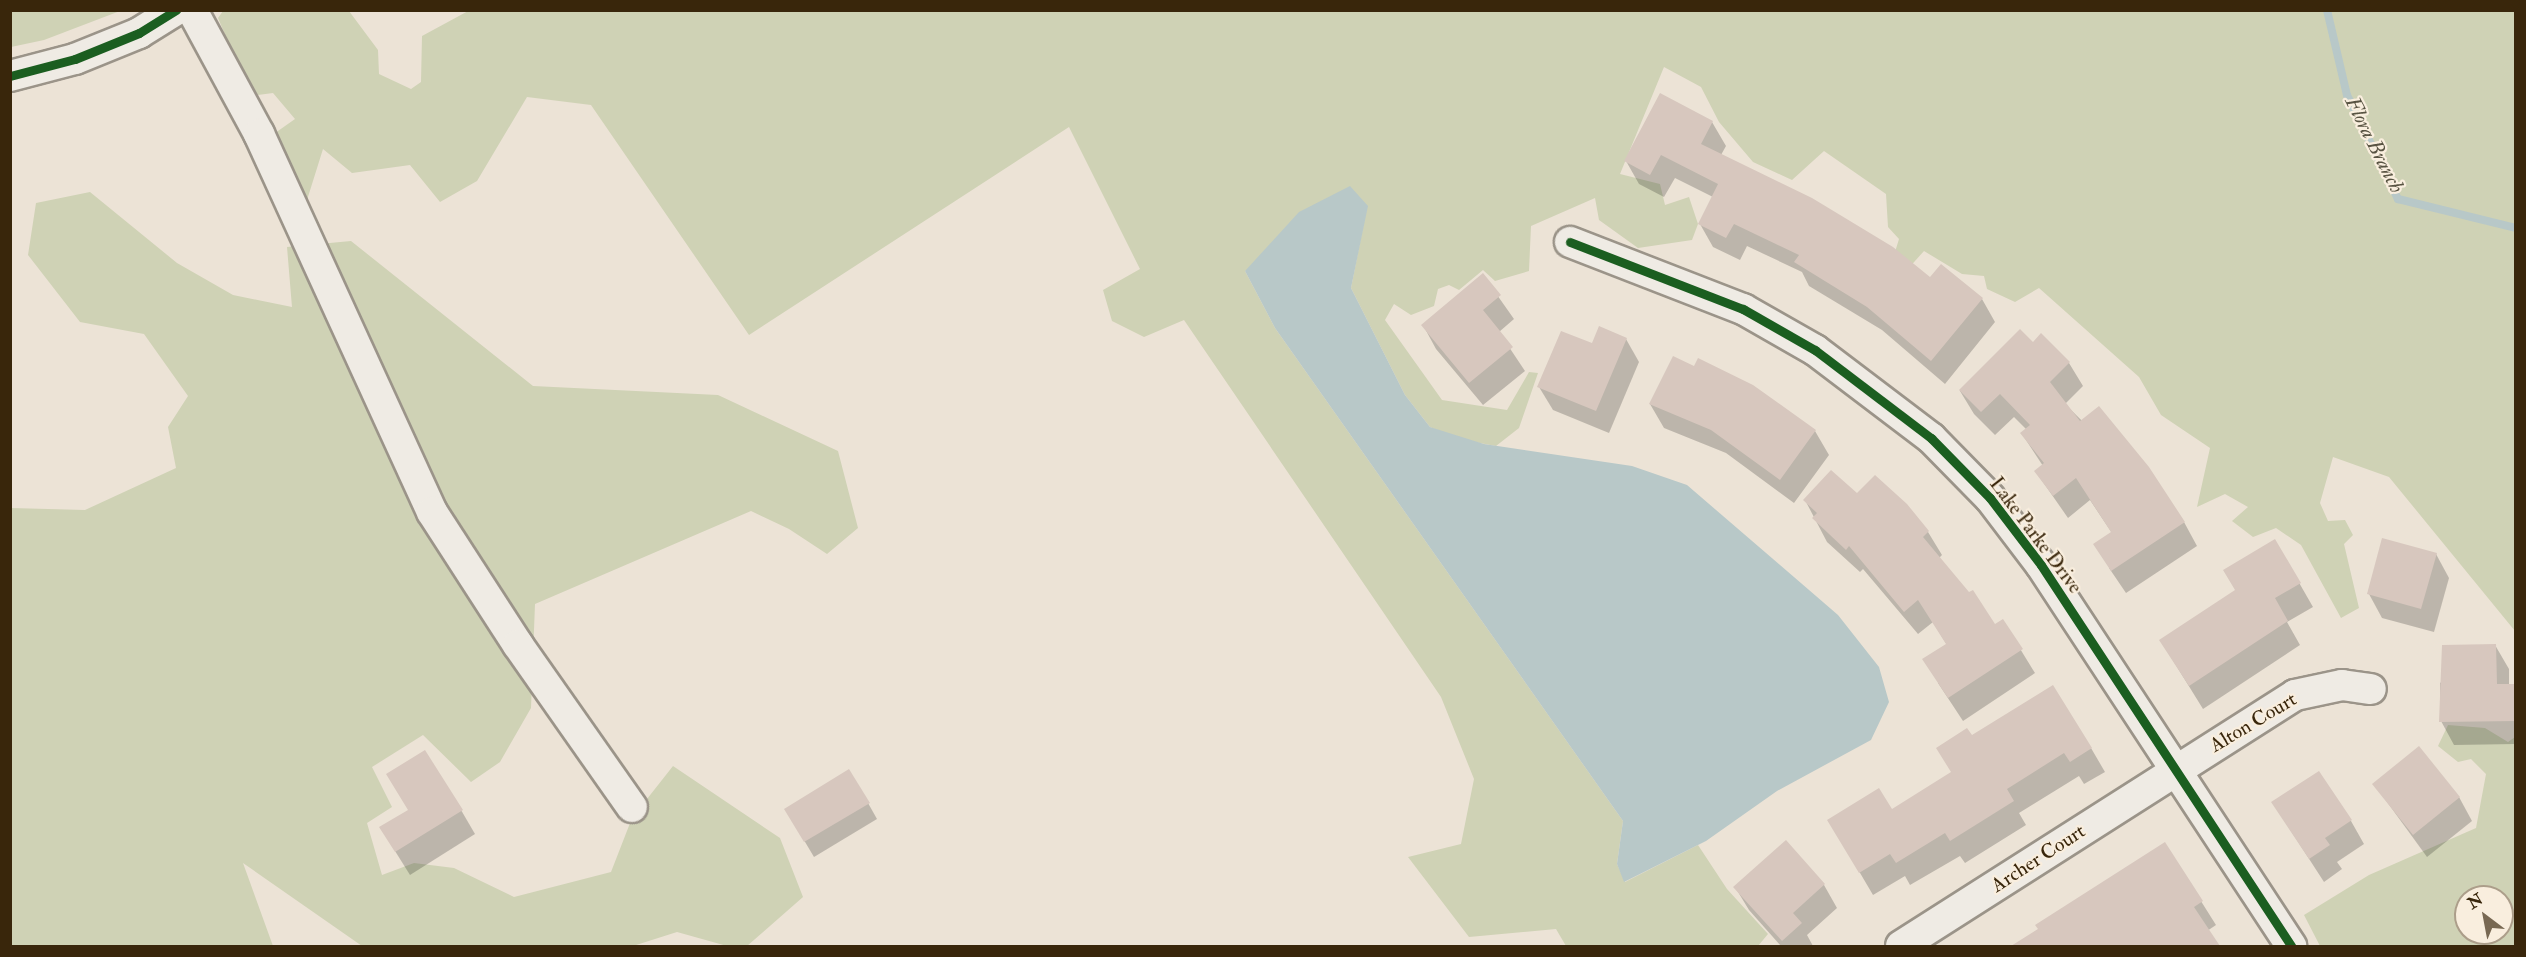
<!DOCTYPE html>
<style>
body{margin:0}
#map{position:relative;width:2526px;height:957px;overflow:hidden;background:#ece3d6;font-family:"IM FELL Double Pica",serif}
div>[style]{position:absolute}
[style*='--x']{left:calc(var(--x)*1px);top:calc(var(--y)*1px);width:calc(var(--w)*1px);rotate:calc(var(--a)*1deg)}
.green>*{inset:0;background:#cfd2b5}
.water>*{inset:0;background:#b8c8c8}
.shadow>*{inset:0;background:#0003}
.stream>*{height:8px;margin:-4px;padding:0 4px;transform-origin:4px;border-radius:4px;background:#b8c8c8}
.building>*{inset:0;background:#d7c7be}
.roads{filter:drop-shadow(2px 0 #9b9489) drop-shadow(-2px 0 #9b9489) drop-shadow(0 2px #9b9489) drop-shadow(0 -2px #9b9489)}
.minor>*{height:30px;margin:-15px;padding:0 15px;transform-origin:15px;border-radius:15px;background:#efebe4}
.cycleway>*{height:9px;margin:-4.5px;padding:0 4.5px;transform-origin:4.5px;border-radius:4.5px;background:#1b5e20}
span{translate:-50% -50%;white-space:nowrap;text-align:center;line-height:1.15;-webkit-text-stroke:4.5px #f9eede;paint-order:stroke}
.street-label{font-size:20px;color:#39260b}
.water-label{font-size:21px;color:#585342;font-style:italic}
.frame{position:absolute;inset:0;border:12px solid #39260b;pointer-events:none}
.north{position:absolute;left:2454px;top:885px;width:60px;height:60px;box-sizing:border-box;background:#f9eede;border:2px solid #ac9e8a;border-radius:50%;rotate:328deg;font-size:16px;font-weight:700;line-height:24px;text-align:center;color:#39260b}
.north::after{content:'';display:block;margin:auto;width:21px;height:27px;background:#786852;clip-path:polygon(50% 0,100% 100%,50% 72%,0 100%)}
</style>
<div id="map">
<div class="green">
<i style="clip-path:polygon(11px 10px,120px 10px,120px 11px,44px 40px,11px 47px)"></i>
<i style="clip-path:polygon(470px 10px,2515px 11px,2515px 631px,2389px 477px,2333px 457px,2320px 503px,2328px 521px,2345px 520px,2353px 535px,2344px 544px,2359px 608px,2341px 618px,2301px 545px,2276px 528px,2253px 537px,2232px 521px,2248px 507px,2225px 494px,2197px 507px,2210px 448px,2161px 415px,2139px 377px,2039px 288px,2015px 302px,1987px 289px,1984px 276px,1962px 274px,1924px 251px,1906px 271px,1895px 252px,1899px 239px,1888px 227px,1886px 194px,1824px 151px,1792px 180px,1753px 162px,1719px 122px,1701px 87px,1664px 67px,1620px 174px,1660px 184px,1665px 205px,1689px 197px,1698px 224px,1692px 240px,1638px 248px,1599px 220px,1595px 198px,1531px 226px,1529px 271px,1495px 281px,1483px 270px,1459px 290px,1449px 285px,1438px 289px,1434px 306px,1411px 315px,1394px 304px,1385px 320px,1442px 400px,1507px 410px,1529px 372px,1538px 373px,1519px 428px,1496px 446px,1458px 439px,1430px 427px,1405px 395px,1351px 288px,1367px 207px,1245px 271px,1275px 328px,1623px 821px,1617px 864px,1625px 882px,1698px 845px,1727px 889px,1768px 934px,1758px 946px,1566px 946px,1556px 929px,1469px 937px,1408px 857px,1461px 844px,1474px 779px,1441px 697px,1184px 320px,1144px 337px,1112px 321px,1103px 290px,1140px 269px,1069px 127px,749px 335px,591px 105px,527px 97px,477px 181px,440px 202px,410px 165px,352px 173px,323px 149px,302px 216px,268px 138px,295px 119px,273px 93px,251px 96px,218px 18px,223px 11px,349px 11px,378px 50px,379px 74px,411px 89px,421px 82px,422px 36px)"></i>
<i style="clip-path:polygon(90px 192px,177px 263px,233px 295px,292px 307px,287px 247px,351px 241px,533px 386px,718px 395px,838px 451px,858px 528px,827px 554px,789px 529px,751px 511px,535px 604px,531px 708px,500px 762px,471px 782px,423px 735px,372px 767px,392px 807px,367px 823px,382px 875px,414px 863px,454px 868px,514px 897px,611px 872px,632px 818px,673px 766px,780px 838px,803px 897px,747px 946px,727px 946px,677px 932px,633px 946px,362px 946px,243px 863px,273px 946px,11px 946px,11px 508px,85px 510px,176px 468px,168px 427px,188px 396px,144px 334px,80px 322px,28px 255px,36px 203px)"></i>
<i style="clip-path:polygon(evenodd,2448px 725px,2485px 728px,2508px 742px,2515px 737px,2515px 946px,2320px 946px,2304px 915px,2369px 875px,2476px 828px,2486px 774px,2471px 759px,2458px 762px,2438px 746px,2448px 725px,2466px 897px,2502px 897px,2502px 933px,2466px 933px,2466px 897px)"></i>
</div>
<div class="water">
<i style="clip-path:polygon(1350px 186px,1368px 206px,1351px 288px,1405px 395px,1430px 427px,1484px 444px,1632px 466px,1687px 485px,1838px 615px,1879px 667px,1889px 702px,1871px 740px,1777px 791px,1706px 841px,1624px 882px,1617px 864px,1623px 821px,1275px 328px,1245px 271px,1299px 212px)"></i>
</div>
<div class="shadow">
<i style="clip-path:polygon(1712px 122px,1726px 146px,1721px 155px,1931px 279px,1982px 299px,1995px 322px,1945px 384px,1882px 330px,1809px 286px,1802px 272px,1747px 246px,1740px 260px,1713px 247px,1700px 224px,1713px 197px,1675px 178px,1664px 197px,1639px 184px,1626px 161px)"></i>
<i style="clip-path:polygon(1483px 275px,1514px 319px,1499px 332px,1525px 371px,1483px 405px,1436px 349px,1423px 325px)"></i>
<i style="clip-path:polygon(1626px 339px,1639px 362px,1609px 433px,1553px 410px,1539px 387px,1592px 345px)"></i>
<i style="clip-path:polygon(2033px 344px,2069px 363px,2083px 386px,2065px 404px,2184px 522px,2197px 546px,2126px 593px,2109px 568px,2112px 533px,2090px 500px,2068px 518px,2036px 472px,2043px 466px,2022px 434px,2027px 430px,2014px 417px,1995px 435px,1974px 414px,1960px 391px)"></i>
<i style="clip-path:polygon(1695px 368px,1753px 386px,1815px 431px,1829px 455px,1794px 503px,1726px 453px,1664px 428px,1650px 404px)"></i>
<i style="clip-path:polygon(1857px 495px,1905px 505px,1928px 532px,1942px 555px,1939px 558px,1995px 626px,2003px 621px,2035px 673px,1963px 721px,1938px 683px,1947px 645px,1933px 622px,1918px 634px,1863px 569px,1860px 572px,1827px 542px,1805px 500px)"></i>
<i style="clip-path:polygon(2275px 541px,2313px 607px,2287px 622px,2300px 645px,2203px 709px,2161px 641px,2237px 591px)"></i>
<i style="clip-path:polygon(2436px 554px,2449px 578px,2434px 632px,2382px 618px,2369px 594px)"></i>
<i style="clip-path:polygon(2495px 645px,2509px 669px,2509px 686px,2516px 685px,2516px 744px,2454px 745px,2441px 721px,2440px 683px)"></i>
<i style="clip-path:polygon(1972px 737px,2091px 748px,2105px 772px,2084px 784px,2079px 776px,2019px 813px,2026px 825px,1965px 863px,1960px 856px,1910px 885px,1905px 876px,1873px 895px,1843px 844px,1952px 773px)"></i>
<i style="clip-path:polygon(2374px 784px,2459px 797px,2472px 821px,2427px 857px)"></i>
<i style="clip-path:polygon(868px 803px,877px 819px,814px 857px,786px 810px)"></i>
<i style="clip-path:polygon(2273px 803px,2351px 821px,2364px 844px,2337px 862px,2342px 869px,2324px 882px)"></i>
<i style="clip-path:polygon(461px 810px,475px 834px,410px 875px,395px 851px,409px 811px)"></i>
<i style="clip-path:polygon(2165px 844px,2216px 925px,2207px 931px,2217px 946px,2014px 946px)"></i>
<i style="clip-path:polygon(1824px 885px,1837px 908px,1807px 935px,1813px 946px,1781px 946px,1749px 910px,1735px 887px)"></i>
</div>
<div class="stream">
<i style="--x:2327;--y:10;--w:87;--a:76.8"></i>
<i style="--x:2347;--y:95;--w:116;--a:63.9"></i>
<i style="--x:2398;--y:199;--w:122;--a:13.8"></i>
</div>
<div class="building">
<i style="clip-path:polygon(1660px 93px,1713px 121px,1701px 144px,1812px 198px,1893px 247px,1930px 277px,1941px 264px,1983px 298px,1931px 361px,1867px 307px,1794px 262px,1799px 255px,1734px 224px,1726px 238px,1698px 224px,1718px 184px,1661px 155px,1650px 175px,1624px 161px)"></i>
<i style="clip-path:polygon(1483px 273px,1501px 295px,1483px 310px,1513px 347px,1469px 383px,1421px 325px)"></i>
<i style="clip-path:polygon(1599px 326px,1627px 338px,1596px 411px,1537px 387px,1561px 331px,1592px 343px)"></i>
<i style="clip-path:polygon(2020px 329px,2033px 342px,2041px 333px,2070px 362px,2050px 382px,2080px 421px,2099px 406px,2149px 467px,2185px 522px,2111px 571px,2093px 544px,2111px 532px,2076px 478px,2053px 496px,2034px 471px,2044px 463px,2020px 433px,2030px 425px,2000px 394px,1981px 412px,1959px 390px)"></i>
<i style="clip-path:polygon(1673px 356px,1694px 366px,1698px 358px,1753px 385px,1816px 430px,1780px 480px,1711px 430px,1649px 404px)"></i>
<i style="clip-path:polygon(1831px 470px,1857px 493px,1875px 475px,1907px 504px,1929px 531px,1923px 537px,1969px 592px,1973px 590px,1995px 624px,2003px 619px,2023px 649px,1948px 698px,1922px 659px,1946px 644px,1918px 600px,1904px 612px,1849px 546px,1846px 550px,1812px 518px,1817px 513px,1803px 500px)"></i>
<i style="clip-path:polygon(2382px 538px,2437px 553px,2421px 609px,2367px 594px)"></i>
<i style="clip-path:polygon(2275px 539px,2301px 583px,2275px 598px,2288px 621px,2189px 686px,2159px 640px,2235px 590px,2223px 570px)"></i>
<i style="clip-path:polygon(2496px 644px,2497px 684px,2516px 684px,2516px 721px,2439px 722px,2442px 645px)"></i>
<i style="clip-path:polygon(2053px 685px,2092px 748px,2070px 762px,2064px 753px,2007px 789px,2014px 801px,1950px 841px,1945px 833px,1896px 863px,1890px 854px,1859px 873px,1827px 820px,1879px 788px,1892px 809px,1951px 772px,1936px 748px,1967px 728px,1972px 735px)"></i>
<i style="clip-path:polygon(2419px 746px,2460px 797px,2413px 835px,2372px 784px)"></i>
<i style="clip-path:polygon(425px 750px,463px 810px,395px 852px,379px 827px,408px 810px,386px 774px)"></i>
<i style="clip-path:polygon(849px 769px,870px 803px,804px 842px,784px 809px)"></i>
<i style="clip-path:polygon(2319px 771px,2352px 820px,2325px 838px,2330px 845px,2309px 859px,2271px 802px)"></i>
<i style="clip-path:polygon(1786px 840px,1825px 884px,1793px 913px,1802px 923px,1782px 941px,1733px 887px)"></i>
<i style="clip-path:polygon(2165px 842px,2203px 901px,2194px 907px,2220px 946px,2011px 946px,2038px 929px,2035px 925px)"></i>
</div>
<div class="roads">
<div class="minor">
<i style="--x:192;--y:10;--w:141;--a:61.6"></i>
<i style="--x:259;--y:134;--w:416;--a:65.4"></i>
<i style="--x:432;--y:512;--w:158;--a:57.1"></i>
<i style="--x:518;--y:645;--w:198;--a:54.9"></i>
<i style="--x:10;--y:76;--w:67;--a:-14.7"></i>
<i style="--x:75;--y:59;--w:69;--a:-22.1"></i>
<i style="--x:139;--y:33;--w:44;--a:-31.9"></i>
<i style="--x:1570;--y:242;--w:186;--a:21.2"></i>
<i style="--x:1743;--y:309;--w:83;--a:29.7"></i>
<i style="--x:1815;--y:350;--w:146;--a:37.2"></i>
<i style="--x:1931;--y:438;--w:84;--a:45.5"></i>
<i style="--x:1990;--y:498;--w:84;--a:52.7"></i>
<i style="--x:2041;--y:565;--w:456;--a:56.7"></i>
<i style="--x:1901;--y:946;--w:467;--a:-32.5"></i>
<i style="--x:2295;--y:695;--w:48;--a:-12"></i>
<i style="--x:2342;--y:685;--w:29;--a:8"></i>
</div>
</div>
<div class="cycleway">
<i style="--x:10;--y:76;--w:67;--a:-14.7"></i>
<i style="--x:75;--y:59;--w:69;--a:-22.1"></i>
<i style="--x:139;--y:33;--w:44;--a:-31.9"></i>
<i style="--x:1570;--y:242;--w:186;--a:21.2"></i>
<i style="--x:1743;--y:309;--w:83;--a:29.7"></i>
<i style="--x:1815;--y:350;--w:146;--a:37.2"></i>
<i style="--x:1931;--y:438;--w:84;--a:45.5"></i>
<i style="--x:1990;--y:498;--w:84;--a:52.7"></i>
<i style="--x:2041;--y:565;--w:456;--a:56.7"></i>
</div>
<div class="street-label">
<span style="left:2036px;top:535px;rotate:53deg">Lake Parke Drive</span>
<span style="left:2253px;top:722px;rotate:-31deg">Alton Court</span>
<span style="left:2038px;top:858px;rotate:-33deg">Archer Court</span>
</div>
<div class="water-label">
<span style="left:2374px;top:145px;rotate:63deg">Flora Branch</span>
</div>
<div class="frame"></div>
<div class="north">N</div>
</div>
